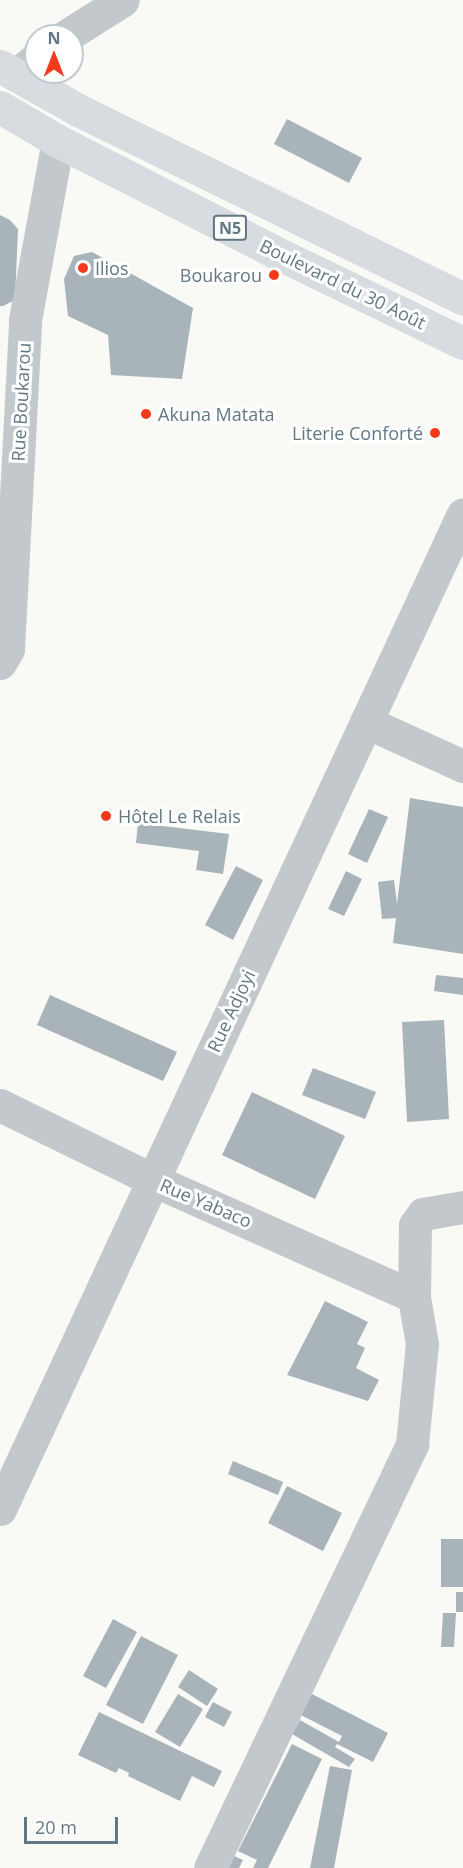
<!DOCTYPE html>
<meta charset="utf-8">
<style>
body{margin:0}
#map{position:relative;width:463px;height:1868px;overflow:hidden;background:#f9f9f6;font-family:"Open Sans",sans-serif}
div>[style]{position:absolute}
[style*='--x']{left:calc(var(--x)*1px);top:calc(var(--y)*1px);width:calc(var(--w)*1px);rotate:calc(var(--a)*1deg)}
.building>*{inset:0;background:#a8b4b9}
.minor>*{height:33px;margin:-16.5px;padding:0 16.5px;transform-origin:16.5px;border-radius:16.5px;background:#c2c8cb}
.highway>*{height:33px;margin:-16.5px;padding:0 16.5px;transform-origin:16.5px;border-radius:16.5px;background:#d6dcdf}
.dots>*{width:16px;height:16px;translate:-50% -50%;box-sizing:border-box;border:3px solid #fff;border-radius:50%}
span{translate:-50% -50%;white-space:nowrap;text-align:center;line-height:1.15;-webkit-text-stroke:6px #fff;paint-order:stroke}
.shield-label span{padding:2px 4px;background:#fff;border:2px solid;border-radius:4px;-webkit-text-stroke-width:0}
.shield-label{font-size:16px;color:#617884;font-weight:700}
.poi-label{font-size:18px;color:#617884}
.left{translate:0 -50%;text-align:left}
.right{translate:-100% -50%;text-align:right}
.street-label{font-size:18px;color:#617884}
.north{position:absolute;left:24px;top:24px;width:60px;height:60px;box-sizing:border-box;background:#fff;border:2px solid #c0c9ce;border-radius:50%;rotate:0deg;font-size:16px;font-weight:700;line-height:24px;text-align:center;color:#617884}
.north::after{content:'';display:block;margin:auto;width:21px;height:27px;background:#f43a1b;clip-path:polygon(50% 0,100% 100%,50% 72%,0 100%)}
.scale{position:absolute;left:24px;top:1817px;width:94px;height:27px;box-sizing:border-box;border:3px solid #617884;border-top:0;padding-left:8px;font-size:18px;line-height:21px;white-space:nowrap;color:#617884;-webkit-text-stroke:4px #fff;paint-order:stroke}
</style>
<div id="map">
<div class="building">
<i style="clip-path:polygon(287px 119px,362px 158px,349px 183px,274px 144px)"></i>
<i style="clip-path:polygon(0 215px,10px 220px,18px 229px,15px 300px,3px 306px,0 306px)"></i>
<i style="clip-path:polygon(92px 252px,193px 308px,182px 379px,111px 375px,108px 335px,68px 316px,64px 279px,74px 256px)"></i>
<i style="clip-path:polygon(410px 798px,463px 807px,463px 954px,393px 943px,396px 918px,382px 919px,378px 882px,394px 880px,397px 904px)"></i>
<i style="clip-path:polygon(369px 809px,388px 817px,367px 863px,348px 854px)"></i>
<i style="clip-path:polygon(138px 823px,229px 834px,223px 874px,196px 870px,199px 851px,136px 843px)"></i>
<i style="clip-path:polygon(236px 866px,263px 880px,233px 940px,205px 925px)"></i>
<i style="clip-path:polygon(346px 871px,362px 879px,344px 916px,328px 909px)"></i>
<i style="clip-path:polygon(436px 975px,463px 978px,463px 995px,434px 991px)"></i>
<i style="clip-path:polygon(50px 995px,177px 1052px,163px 1081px,37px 1025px)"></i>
<i style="clip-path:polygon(444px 1020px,449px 1119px,407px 1122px,402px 1022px)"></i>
<i style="clip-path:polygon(313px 1068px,376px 1092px,365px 1119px,302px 1095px)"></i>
<i style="clip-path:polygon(252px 1092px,345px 1136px,315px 1199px,222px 1155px)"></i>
<i style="clip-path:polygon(325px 1301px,368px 1322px,357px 1344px,365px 1348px,356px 1368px,379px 1380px,368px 1401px,287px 1375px)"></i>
<i style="clip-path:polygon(233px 1461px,283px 1482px,278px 1495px,228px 1474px)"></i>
<i style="clip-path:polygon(287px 1486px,342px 1513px,323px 1551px,268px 1523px)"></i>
<i style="clip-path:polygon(441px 1539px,463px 1539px,463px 1587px,441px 1587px)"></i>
<i style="clip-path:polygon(456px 1592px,463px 1592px,463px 1612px,456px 1612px)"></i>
<i style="clip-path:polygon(443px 1613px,456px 1613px,454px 1647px,441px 1647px)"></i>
<i style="clip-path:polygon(113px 1619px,137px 1632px,106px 1688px,83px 1676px)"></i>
<i style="clip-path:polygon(141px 1636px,178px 1655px,143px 1724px,106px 1705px)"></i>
<i style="clip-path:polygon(189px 1670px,218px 1689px,207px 1706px,178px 1687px)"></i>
<i style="clip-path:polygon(308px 1692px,388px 1733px,373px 1762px,337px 1744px,335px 1747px,355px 1759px,349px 1767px,292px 1734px,300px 1720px,339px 1742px,342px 1736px,297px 1713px)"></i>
<i style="clip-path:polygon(178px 1694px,203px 1709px,180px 1747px,155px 1732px)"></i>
<i style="clip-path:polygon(213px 1702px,232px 1712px,224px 1727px,205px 1717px)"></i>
<i style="clip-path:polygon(99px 1712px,222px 1771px,214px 1787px,192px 1776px,180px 1801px,128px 1776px,129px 1773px,119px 1768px,116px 1773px,78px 1755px)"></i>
<i style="clip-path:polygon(292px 1744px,322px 1759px,268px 1868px,253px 1868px,257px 1860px,238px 1851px)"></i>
<i style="clip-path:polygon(330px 1766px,352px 1770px,334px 1868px,310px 1868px)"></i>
<i style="clip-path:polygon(234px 1856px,243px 1860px,239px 1868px,228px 1868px)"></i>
</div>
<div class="minor">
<i style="--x:66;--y:36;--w:67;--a:-32.3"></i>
<i style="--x:16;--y:75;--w:26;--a:-39"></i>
<i style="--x:0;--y:663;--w:16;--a:-60"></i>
<i style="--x:8;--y:649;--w:329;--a:-87"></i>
<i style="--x:25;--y:320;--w:182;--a:-79.6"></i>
<i style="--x:366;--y:722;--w:107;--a:24.4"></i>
<i style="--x:0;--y:1105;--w:170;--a:26.1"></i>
<i style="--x:153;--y:1180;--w:286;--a:24.1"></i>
<i style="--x:0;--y:1509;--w:1097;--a:-65.05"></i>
<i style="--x:210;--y:1868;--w:470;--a:-64.5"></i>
<i style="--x:412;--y:1444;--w:100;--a:-84.3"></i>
<i style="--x:422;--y:1344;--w:48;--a:-99.7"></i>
<i style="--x:414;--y:1297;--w:72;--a:-89.2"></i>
<i style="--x:415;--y:1225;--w:14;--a:-54"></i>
<i style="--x:423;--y:1214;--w:41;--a:-9.9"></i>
</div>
<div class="highway">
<i style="--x:0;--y:66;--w:90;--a:29.4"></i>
<i style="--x:78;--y:110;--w:429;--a:26.1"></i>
<i style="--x:0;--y:107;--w:67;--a:30.4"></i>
<i style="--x:58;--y:141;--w:253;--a:27.1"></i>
<i style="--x:283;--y:256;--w:200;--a:25.8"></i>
</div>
<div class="dots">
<i style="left:83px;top:268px;background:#f43a1b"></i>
<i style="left:274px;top:275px;background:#f43a1b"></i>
<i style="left:146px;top:414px;background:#f43a1b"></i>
<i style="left:435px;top:433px;background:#f43a1b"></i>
<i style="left:106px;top:816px;background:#f43a1b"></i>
</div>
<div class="shield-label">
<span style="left:230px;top:228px">N5</span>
</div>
<div class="poi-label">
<span class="left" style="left:95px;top:268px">Ilios</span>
<span class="right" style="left:262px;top:275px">Boukarou</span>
<span class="left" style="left:158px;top:414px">Akuna Matata</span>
<span class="right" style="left:423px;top:433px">Literie Conforté</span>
<span class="left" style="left:118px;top:816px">Hôtel Le Relais</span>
</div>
<div class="street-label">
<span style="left:343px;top:284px;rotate:26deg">Boulevard du 30 Août</span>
<span style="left:21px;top:402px;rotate:-87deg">Rue Boukarou</span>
<span style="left:231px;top:1011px;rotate:-65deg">Rue Adjoyi</span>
<span style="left:206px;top:1203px;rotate:23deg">Rue Yabaco</span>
</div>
<div class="north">N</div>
<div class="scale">20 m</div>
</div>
